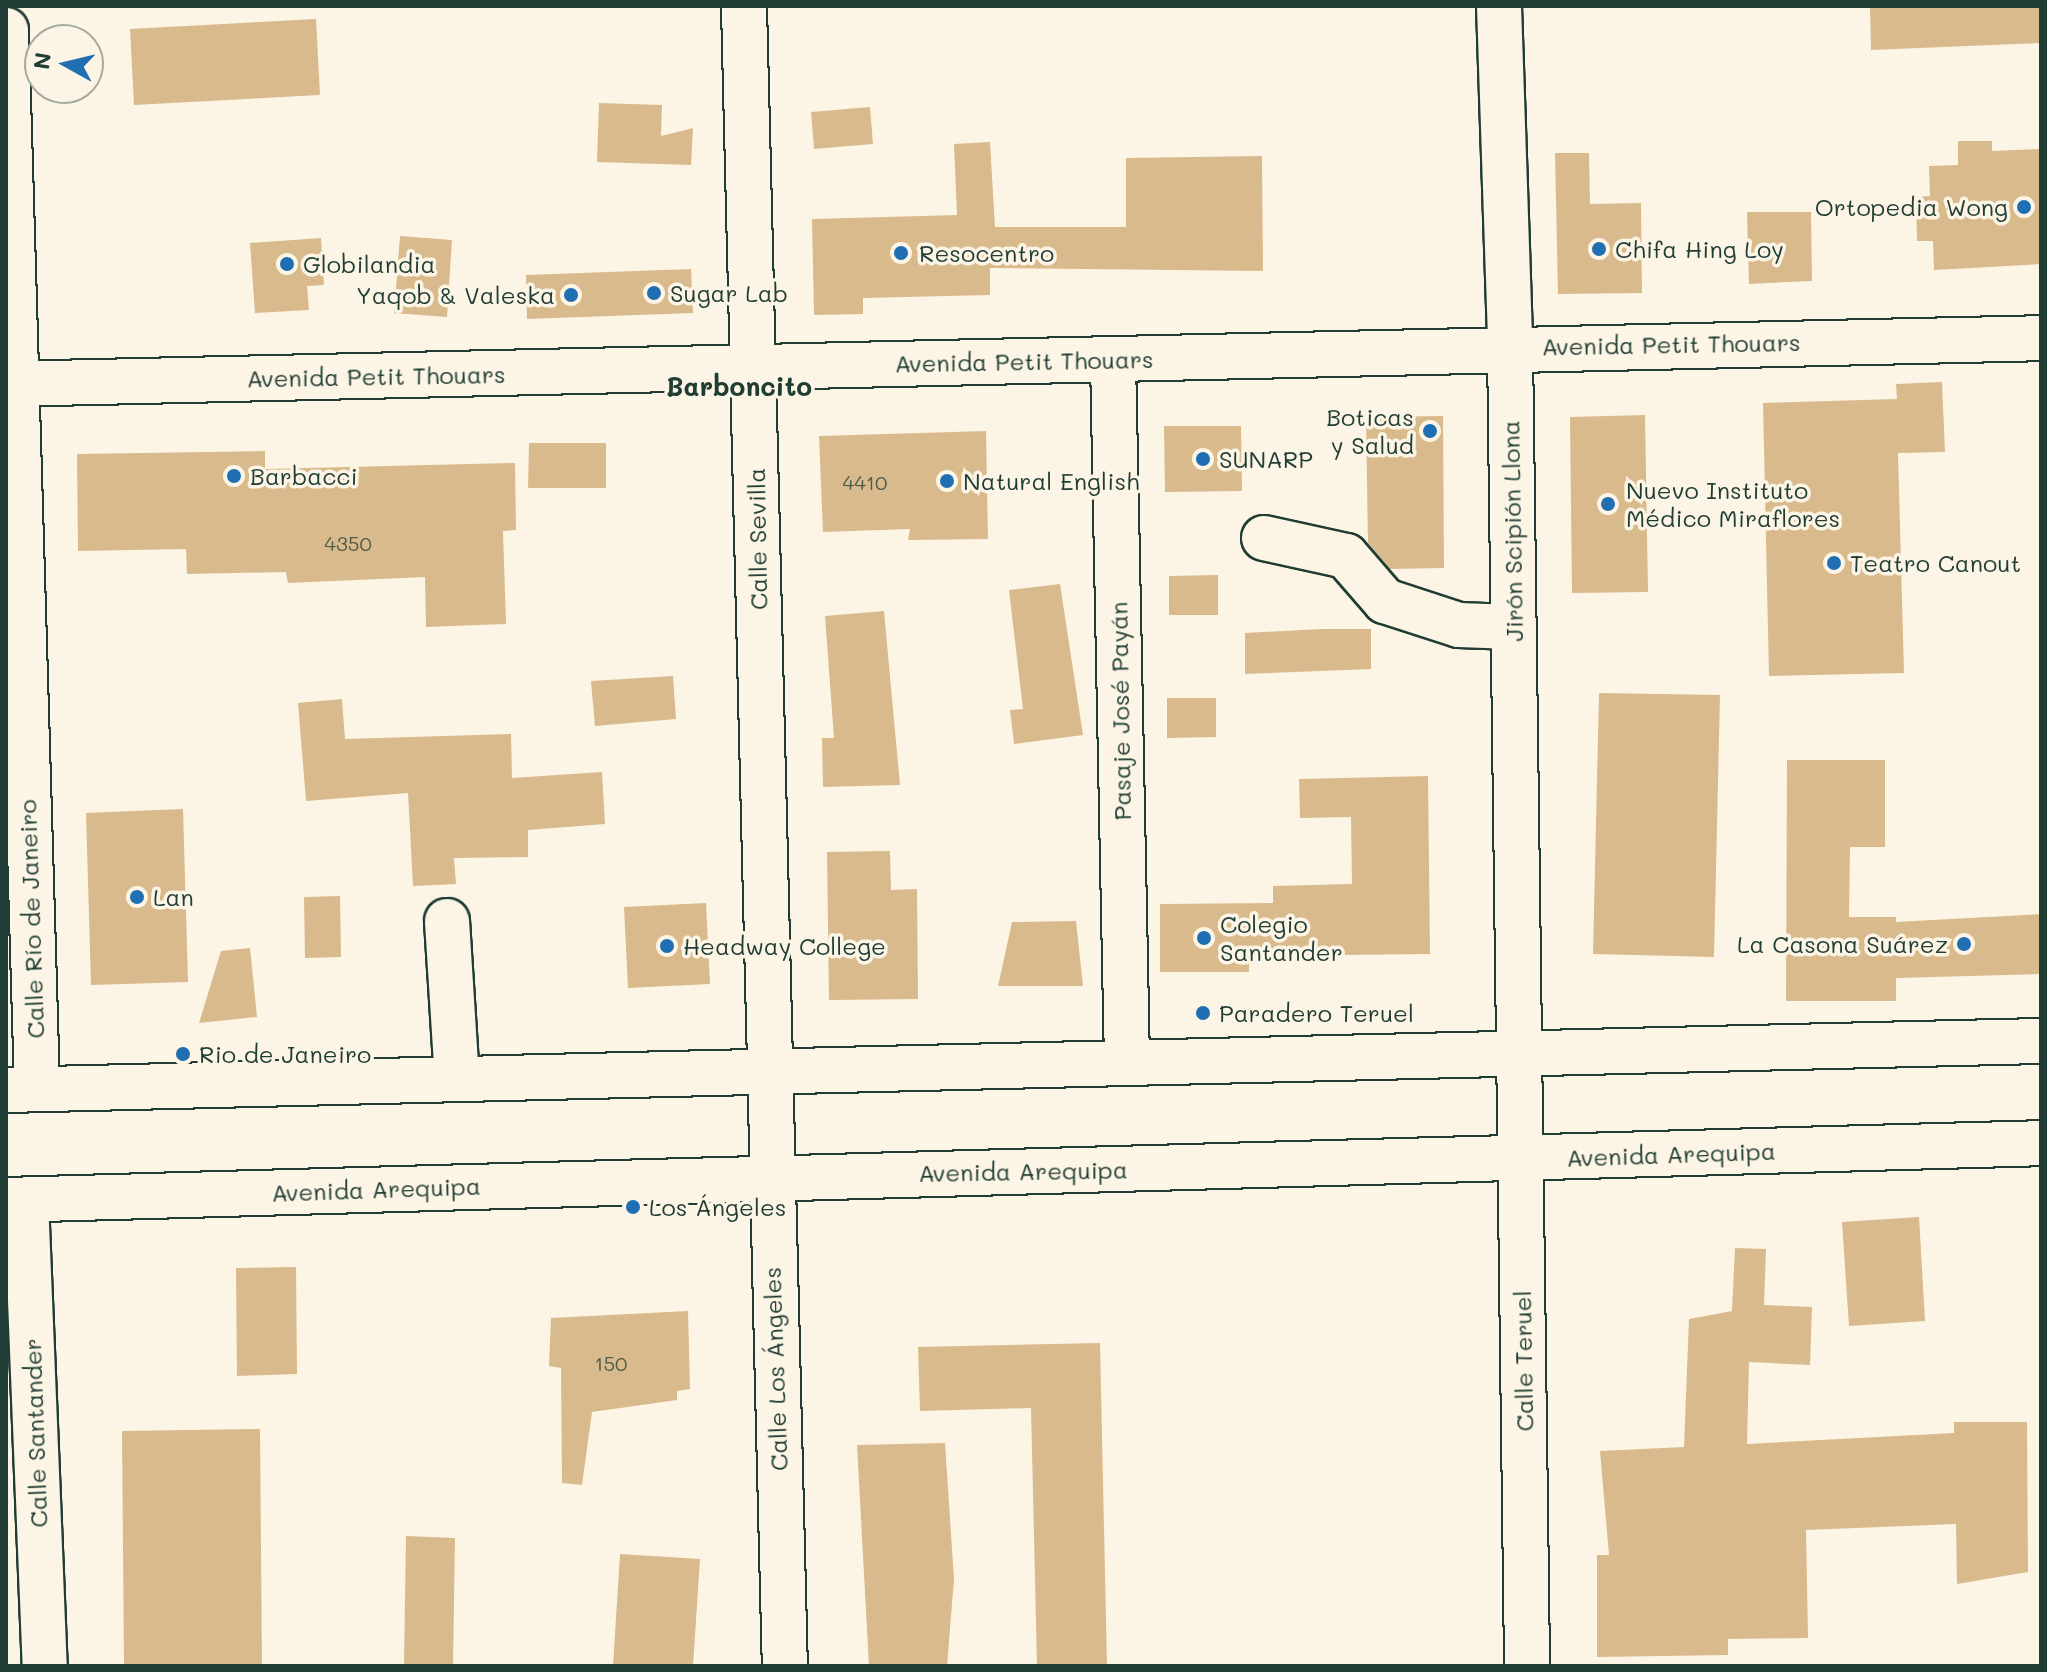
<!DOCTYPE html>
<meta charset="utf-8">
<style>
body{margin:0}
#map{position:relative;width:2047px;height:1672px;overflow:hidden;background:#fcf5e5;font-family:Mali,sans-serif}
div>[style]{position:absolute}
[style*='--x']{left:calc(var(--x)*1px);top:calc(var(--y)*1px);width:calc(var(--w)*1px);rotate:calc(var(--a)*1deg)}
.building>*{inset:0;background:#d9ba8d}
.roads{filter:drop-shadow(2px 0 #1f3d34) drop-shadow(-2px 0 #1f3d34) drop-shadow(0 2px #1f3d34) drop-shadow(0 -2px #1f3d34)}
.minor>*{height:44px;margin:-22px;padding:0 22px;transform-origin:22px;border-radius:22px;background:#fcf5e5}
.major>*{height:44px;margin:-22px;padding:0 22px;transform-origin:22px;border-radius:22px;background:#fcf5e5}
.dots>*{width:22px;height:22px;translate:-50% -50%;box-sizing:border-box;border:4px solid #fcf5e5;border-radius:50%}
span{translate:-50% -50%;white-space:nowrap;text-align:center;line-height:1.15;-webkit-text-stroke:7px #fcf5e5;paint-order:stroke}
.number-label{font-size:20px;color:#4e5c4a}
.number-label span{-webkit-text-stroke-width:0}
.poi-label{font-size:24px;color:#1f3d34}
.right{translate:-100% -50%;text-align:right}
.left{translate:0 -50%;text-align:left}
.street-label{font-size:24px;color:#1f3d34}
.neighbourhood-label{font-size:26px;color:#1f3d34;font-weight:700}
.frame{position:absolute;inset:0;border:8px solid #1f3d34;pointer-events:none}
.north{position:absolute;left:24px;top:24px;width:80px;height:80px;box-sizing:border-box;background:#fcf5e5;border:2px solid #a4ab9e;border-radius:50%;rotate:278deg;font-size:22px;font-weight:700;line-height:32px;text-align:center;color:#1f3d34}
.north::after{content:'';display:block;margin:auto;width:28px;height:36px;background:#1f6fb2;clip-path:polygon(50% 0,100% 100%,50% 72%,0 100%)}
</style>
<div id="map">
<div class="building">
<i style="clip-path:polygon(1870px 6px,2041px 6px,2041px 43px,1871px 50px)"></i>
<i style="clip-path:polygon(316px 19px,320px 95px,134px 105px,130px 29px)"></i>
<i style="clip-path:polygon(599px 103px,662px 105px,661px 136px,693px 128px,691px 165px,597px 162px)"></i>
<i style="clip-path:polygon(870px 107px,873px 144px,814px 149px,811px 112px)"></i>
<i style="clip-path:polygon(1958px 141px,1992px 141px,1992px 151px,2041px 149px,2041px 264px,1934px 270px,1933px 241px,1917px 241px,1916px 197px,1930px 196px,1929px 166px,1958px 165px)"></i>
<i style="clip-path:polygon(990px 142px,995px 227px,1126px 227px,1126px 158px,1262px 156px,1263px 271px,990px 268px,990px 295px,863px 298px,863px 314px,814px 315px,812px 219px,957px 215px,954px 144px)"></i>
<i style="clip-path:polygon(1555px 153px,1589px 153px,1590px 204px,1641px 203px,1642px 293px,1558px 294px)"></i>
<i style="clip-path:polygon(1747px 212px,1811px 212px,1812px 281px,1749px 284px)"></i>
<i style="clip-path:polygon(400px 236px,452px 240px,447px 317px,394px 313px)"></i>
<i style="clip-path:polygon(321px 238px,324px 285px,307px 286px,309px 310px,255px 313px,250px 243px)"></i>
<i style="clip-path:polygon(691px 269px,693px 313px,527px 319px,526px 275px)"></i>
<i style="clip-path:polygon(1942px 382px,1945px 452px,1898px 453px,1904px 673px,1769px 676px,1763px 403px,1897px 399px,1896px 384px)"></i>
<i style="clip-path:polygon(1645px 415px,1648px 592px,1572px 593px,1570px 417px)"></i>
<i style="clip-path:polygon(1443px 416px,1444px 568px,1390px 569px,1368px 543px,1366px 417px)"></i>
<i style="clip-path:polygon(1164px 426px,1241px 426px,1242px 491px,1165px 492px)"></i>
<i style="clip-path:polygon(986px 431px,988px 539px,908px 540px,910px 529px,823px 532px,819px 436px)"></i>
<i style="clip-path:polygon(529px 443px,606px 443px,606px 488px,528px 488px)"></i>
<i style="clip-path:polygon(265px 451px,265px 469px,515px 463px,516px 530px,503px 531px,506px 624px,426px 627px,425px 577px,288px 583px,286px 572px,187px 574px,186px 549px,78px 551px,77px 454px)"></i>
<i style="clip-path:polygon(1218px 575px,1218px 615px,1169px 615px,1169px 576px)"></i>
<i style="clip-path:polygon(1060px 584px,1083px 735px,1014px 744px,1010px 710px,1023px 709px,1009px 590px)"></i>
<i style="clip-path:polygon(884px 611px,900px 785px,823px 787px,822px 738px,834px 738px,825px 616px)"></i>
<i style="clip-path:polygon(1322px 629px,1371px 629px,1371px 669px,1245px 674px,1245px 633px)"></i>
<i style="clip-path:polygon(673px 676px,676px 719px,595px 726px,591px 681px)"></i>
<i style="clip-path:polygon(1599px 693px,1720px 695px,1714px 957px,1593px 954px)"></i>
<i style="clip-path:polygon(1167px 698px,1216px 698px,1216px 737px,1167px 738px)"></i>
<i style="clip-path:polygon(342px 699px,345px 739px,511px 734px,512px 778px,602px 772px,605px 824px,528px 830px,528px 857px,454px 858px,456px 884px,413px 886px,408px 793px,306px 801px,298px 703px)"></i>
<i style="clip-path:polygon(1787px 760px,1885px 760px,1885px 847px,1850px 847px,1849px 917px,1896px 917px,1896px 922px,2041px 914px,2041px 974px,1896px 978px,1896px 1001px,1786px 1001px)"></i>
<i style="clip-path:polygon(1428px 776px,1430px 954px,1249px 956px,1249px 972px,1160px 972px,1160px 904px,1273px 903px,1273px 886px,1352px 884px,1351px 817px,1300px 818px,1299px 779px)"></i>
<i style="clip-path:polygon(183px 809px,188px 982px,91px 985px,86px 813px)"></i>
<i style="clip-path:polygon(890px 851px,891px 890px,917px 889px,918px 999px,829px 1000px,827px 852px)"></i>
<i style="clip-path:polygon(340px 896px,341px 957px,305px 958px,304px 897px)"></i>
<i style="clip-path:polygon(706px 903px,710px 984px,628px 988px,624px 907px)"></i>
<i style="clip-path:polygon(1076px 921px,1083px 986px,998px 986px,1012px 922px)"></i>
<i style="clip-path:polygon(250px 948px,257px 1017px,199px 1023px,221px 951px)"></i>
<i style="clip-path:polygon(1919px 1217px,1925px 1321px,1849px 1326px,1842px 1222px)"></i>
<i style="clip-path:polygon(1735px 1248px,1766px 1249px,1764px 1305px,1812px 1307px,1810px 1365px,1749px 1362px,1747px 1444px,1954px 1433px,1954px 1422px,2027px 1422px,2028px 1572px,1957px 1584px,1956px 1524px,1806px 1530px,1808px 1638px,1728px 1639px,1728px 1655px,1597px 1657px,1597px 1555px,1609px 1555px,1600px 1451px,1684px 1447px,1689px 1319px,1732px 1311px)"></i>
<i style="clip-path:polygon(296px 1267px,297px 1374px,237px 1376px,236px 1268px)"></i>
<i style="clip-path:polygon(688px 1311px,690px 1389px,677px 1391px,677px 1400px,592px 1412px,582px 1485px,562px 1483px,561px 1368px,549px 1366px,551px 1318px)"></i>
<i style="clip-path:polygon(1100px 1343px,1107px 1666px,1037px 1666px,1031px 1408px,920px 1411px,918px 1347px)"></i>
<i style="clip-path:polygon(260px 1429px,262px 1666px,124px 1666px,122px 1431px)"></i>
<i style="clip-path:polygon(945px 1443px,954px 1579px,947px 1666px,869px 1666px,857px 1445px)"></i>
<i style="clip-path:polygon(406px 1536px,455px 1538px,453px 1666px,404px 1666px)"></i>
<i style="clip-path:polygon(620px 1554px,700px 1559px,693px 1666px,613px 1666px)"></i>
</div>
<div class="roads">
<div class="minor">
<i style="--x:744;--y:6;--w:1661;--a:88.59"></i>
<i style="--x:1499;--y:6;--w:340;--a:88.1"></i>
<i style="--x:1510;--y:346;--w:1320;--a:89.26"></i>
<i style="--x:6;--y:30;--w:1059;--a:88.32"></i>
<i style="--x:1113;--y:359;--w:703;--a:88.86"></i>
<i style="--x:1264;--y:538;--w:84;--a:12.4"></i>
<i style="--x:1346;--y:556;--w:60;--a:49.1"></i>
<i style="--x:1385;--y:601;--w:78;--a:18"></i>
<i style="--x:1459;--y:625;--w:54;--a:2.1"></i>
<i style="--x:447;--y:921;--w:157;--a:86.4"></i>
<i style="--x:26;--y:1200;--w:466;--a:87.7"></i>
</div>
<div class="major">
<i style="--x:6;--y:384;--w:2036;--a:-1.29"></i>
<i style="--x:6;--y:1090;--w:2036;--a:-1.38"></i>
<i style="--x:6;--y:1200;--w:2036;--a:-1.6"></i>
</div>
</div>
<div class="dots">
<i style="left:2024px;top:207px;background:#1f6fb2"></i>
<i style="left:1599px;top:249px;background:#1f6fb2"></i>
<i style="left:901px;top:253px;background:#1f6fb2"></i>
<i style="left:287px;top:264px;background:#1f6fb2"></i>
<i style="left:654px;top:293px;background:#1f6fb2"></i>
<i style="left:571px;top:295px;background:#1f6fb2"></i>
<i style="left:1430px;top:431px;background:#1f6fb2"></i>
<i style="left:1203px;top:459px;background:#1f6fb2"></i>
<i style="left:234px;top:476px;background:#1f6fb2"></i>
<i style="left:947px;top:481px;background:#1f6fb2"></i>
<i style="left:1608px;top:504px;background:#1f6fb2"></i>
<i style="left:1834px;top:563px;background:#1f6fb2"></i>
<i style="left:137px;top:897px;background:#1f6fb2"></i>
<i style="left:1204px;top:938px;background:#1f6fb2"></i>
<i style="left:1964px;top:944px;background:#1f6fb2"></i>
<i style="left:667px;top:946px;background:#1f6fb2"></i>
<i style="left:1203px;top:1013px;background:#1f6fb2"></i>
<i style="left:183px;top:1054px;background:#1f6fb2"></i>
<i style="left:633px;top:1207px;background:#1f6fb2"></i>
</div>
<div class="number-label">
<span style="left:865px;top:482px">4410</span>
<span style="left:348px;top:543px">4350</span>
<span style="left:611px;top:1363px">150</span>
</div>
<div class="poi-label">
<span class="right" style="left:2008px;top:207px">Ortopedia Wong</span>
<span class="left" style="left:1615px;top:249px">Chifa Hing Loy</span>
<span class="left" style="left:919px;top:253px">Resocentro</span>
<span class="left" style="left:303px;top:264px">Globilandia</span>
<span class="left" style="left:670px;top:293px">Sugar Lab</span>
<span class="right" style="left:555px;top:295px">Yaqob &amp; Valeska</span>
<span class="right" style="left:1414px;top:431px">Boticas<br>y Salud</span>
<span class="left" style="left:1219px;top:459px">SUNARP</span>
<span class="left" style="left:250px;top:476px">Barbacci</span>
<span class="left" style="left:963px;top:481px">Natural English</span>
<span class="left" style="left:1626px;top:504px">Nuevo Instituto<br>Médico Miraflores</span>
<span class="left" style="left:1850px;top:563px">Teatro Canout</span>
<span class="left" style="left:153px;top:897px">Lan</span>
<span class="left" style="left:1220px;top:938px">Colegio<br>Santander</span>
<span class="right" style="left:1948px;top:944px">La Casona Suárez</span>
<span class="left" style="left:683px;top:946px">Headway College</span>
<span class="left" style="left:1219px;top:1013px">Paradero Teruel</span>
<span class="left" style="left:199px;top:1054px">Rio de Janeiro</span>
<span class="left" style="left:649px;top:1207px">Los Ángeles</span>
</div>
<div class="street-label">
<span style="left:1671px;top:344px;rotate:-1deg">Avenida Petit Thouars</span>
<span style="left:1024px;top:361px;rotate:-1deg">Avenida Petit Thouars</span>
<span style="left:376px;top:376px;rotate:-1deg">Avenida Petit Thouars</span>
<span style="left:1512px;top:531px;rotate:-91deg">Jirón Scipión Llona</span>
<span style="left:757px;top:539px;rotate:-91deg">Calle Sevilla</span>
<span style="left:1120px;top:711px;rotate:-91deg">Pasaje José Payán</span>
<span style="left:31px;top:919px;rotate:-92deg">Calle Río de Janeiro</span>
<span style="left:1671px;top:1154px;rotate:-2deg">Avenida Arequipa</span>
<span style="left:1023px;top:1171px;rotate:-1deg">Avenida Arequipa</span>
<span style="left:376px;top:1189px;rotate:-2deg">Avenida Arequipa</span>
<span style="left:1523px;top:1361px;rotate:-91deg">Calle Teruel</span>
<span style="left:775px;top:1369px;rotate:-92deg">Calle Los Ángeles</span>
<span style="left:35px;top:1433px;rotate:-92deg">Calle Santander</span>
</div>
<div class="neighbourhood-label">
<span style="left:739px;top:387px">Barboncito</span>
</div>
<div class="frame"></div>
<div class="north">N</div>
</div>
